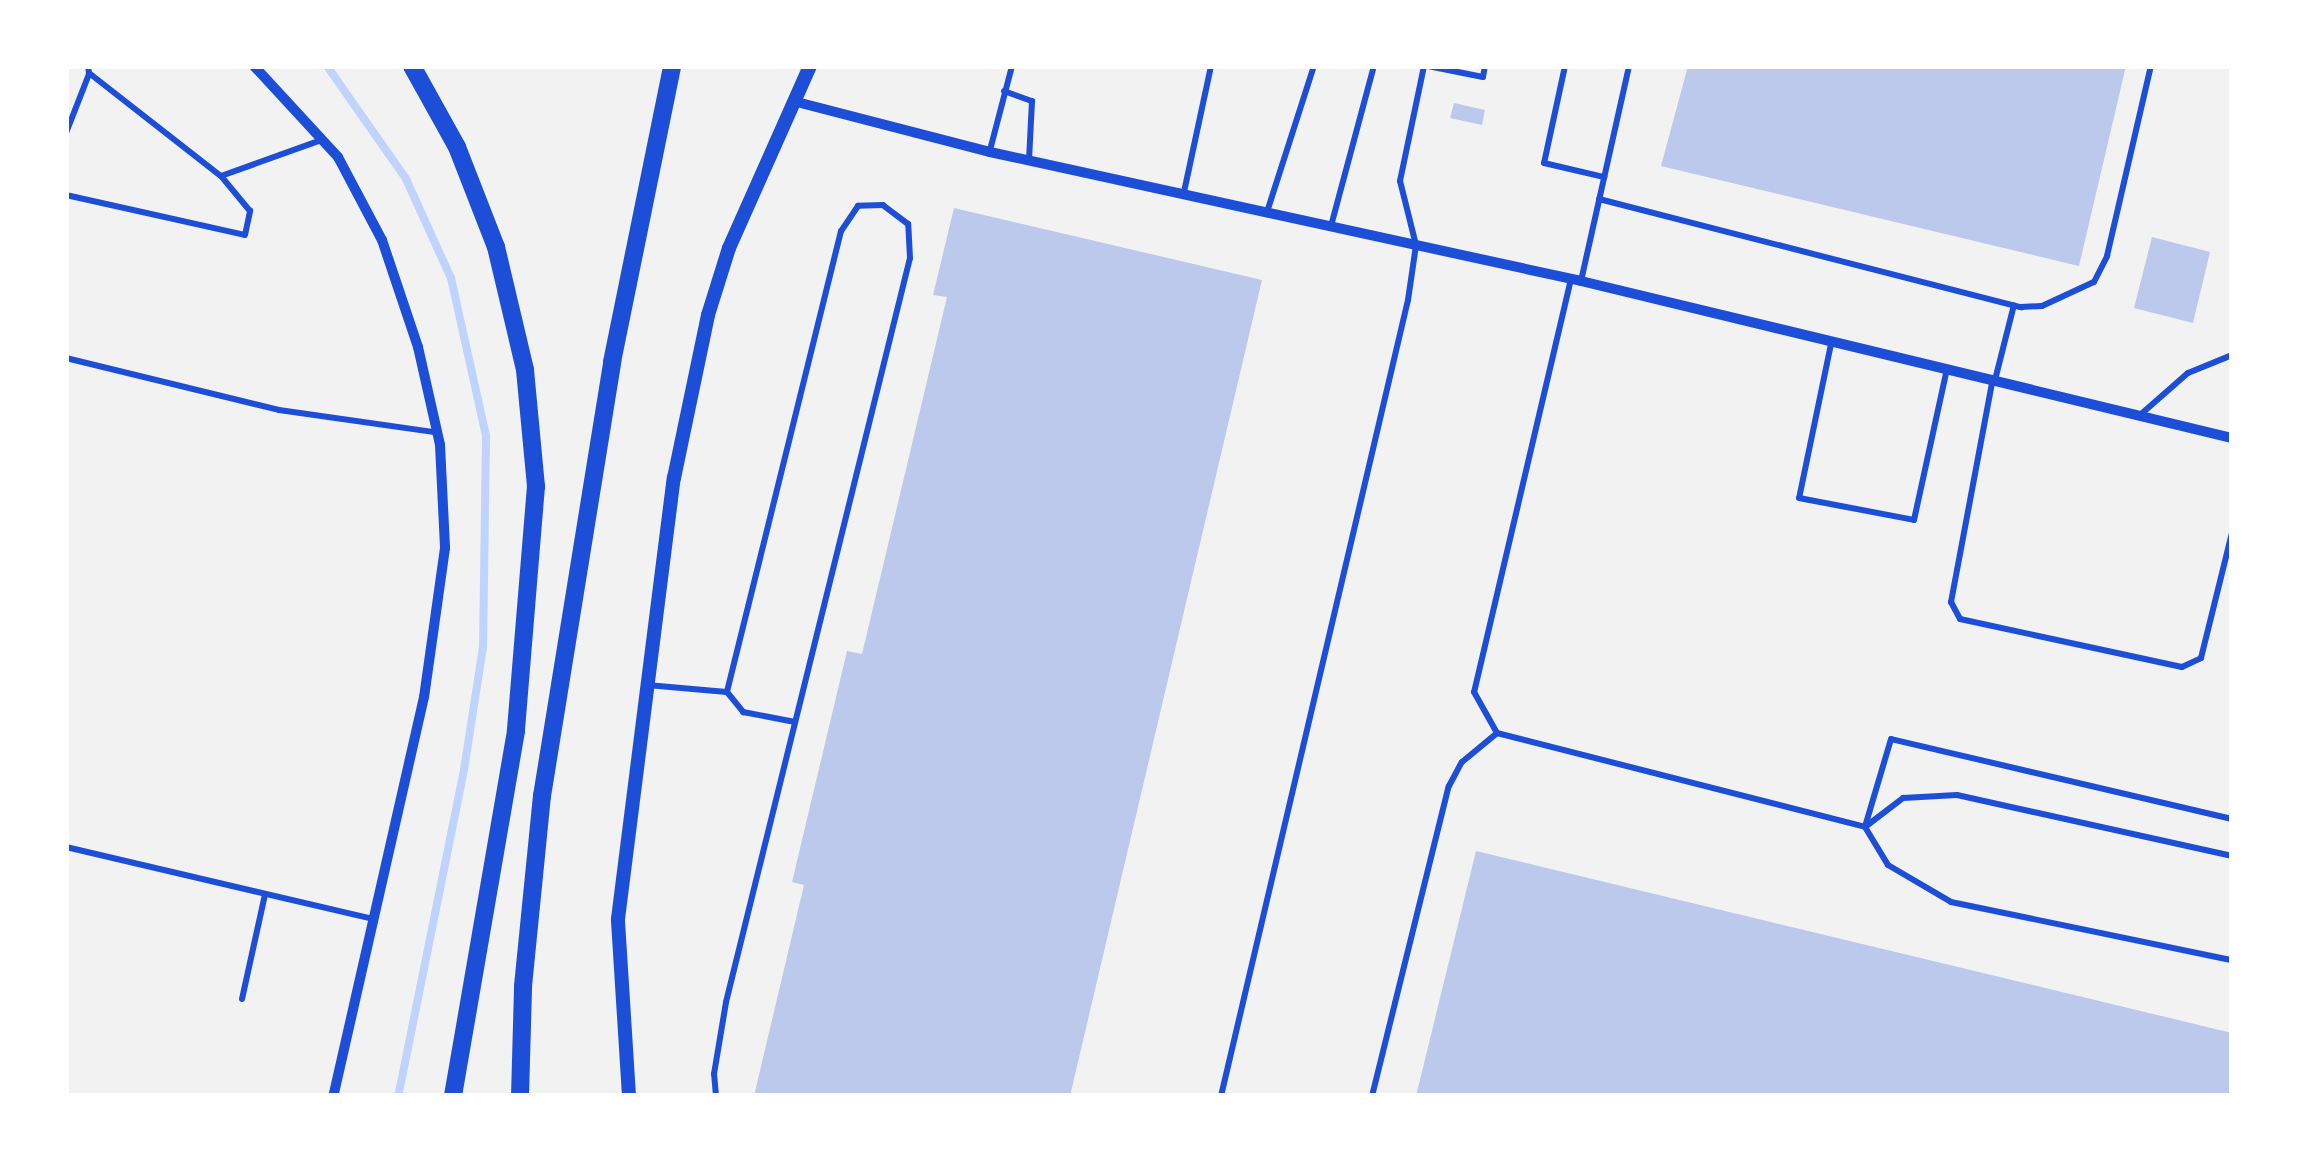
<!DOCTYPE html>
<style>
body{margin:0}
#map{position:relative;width:2298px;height:1162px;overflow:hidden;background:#f2f2f2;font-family:"Roboto Serif",serif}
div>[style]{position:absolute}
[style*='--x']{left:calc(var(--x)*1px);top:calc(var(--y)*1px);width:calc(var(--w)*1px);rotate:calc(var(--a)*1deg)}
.stream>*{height:8px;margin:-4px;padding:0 4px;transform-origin:4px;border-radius:4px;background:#bfd3fe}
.building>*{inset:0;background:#bdc9ec}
.service>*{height:6px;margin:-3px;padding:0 3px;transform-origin:3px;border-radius:3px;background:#1d4ed8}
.minor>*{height:10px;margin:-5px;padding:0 5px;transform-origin:5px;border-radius:5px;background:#1d4ed8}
.tertiary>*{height:14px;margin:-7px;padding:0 7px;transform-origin:7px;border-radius:7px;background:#1d4ed8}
.trunk>*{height:18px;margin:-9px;padding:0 9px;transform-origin:9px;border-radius:9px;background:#1d4ed8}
span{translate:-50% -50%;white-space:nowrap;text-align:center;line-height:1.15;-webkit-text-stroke:12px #fff;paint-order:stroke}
.frame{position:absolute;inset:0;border:69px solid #fff;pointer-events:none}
</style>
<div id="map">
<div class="stream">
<i style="--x:327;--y:66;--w:138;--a:55"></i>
<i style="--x:406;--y:179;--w:109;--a:65.6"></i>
<i style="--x:451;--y:278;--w:162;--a:77.5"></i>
<i style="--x:486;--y:436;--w:211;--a:90.8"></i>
<i style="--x:483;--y:647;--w:124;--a:98.8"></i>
<i style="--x:464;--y:770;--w:333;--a:101.4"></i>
</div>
<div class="building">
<i style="clip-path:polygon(1688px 66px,2126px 66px,2079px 266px,1661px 166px)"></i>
<i style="clip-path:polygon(1454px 103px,1485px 110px,1482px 125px,1450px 118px)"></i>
<i style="clip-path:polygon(954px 208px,1262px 280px,1070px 1096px,754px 1096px,804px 885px,792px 882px,847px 651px,862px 654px,947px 297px,933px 295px)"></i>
<i style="clip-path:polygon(2152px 237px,2210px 252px,2193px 323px,2134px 308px)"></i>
<i style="clip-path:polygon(1476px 851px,2232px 1033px,2232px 1096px,1416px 1096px)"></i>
</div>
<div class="service">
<i style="--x:88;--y:66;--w:7;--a:82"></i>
<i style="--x:89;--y:73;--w:167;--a:38"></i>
<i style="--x:221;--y:176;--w:104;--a:-19.7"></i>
<i style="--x:1428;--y:66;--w:56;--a:11.3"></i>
<i style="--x:1483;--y:77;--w:11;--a:-80"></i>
<i style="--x:1565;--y:66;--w:99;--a:102.2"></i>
<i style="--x:1544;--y:163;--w:62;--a:13.1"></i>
<i style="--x:1004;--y:91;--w:30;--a:20"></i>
<i style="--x:1032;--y:101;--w:59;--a:92.9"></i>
<i style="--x:66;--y:133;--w:63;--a:-68.7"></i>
<i style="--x:990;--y:150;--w:87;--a:-75.3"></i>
<i style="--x:1184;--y:192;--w:129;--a:-77.9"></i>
<i style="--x:66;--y:195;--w:183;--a:12.6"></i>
<i style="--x:245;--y:235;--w:25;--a:-78"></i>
<i style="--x:250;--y:211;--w:45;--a:-129.6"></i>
<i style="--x:1599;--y:199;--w:436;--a:14.4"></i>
<i style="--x:2021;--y:307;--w:21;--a:-3"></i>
<i style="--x:2042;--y:306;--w:57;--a:-24.8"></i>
<i style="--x:2094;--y:282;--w:29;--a:-63"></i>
<i style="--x:2107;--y:256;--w:195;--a:-77"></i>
<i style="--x:1267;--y:212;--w:153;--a:-72.2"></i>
<i style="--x:1331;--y:226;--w:166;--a:-75"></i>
<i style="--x:1571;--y:279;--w:424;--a:103.2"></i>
<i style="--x:1474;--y:692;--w:47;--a:60.7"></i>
<i style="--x:1497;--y:733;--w:380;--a:14.3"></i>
<i style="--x:1865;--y:827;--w:48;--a:-37.3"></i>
<i style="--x:1903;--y:798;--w:54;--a:-3.2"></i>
<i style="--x:1957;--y:795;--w:282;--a:12.5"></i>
<i style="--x:1581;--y:281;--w:220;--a:-77.4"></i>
<i style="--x:1831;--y:344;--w:157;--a:101.7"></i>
<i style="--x:1799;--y:498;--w:117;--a:10.8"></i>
<i style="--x:1914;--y:520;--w:155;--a:-77.7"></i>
<i style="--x:66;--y:358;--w:219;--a:13.7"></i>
<i style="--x:279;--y:410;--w:157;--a:8.1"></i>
<i style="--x:1995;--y:380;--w:77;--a:-75.8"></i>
<i style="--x:1992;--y:383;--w:223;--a:100.6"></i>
<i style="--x:1951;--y:602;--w:19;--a:62"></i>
<i style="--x:1960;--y:619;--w:227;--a:12.2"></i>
<i style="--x:2182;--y:667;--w:21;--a:-25"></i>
<i style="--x:2201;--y:658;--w:129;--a:-76.1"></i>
<i style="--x:2140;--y:415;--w:64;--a:-41.2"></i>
<i style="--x:2188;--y:373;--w:48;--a:-22.2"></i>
<i style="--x:647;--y:685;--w:80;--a:5"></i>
<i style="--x:2232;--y:819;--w:350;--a:-166.8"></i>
<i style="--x:1891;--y:739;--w:92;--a:106.5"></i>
<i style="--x:1865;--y:827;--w:44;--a:58.8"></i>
<i style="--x:1888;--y:865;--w:73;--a:30.4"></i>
<i style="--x:1951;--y:902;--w:287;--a:11.7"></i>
<i style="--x:66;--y:847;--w:314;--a:13.2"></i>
<i style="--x:242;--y:999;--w:107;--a:-77.6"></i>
<i style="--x:716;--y:1096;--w:22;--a:-95"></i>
<i style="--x:714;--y:1074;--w:73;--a:-80.5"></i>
<i style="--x:726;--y:1002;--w:766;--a:-76.11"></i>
<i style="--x:910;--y:258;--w:34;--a:-93"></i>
<i style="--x:908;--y:224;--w:31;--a:-143"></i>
<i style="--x:883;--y:205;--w:25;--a:178"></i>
<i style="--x:858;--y:206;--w:30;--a:124"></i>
<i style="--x:841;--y:231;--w:475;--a:103.9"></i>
<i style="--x:727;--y:692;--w:26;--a:51"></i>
<i style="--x:743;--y:712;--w:53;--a:10.9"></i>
<i style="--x:1221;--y:1096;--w:818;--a:-76.78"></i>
<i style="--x:1408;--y:300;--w:56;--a:-81.7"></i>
<i style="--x:1416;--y:245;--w:66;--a:-104"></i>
<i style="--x:1400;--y:181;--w:117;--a:-78.2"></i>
<i style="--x:1372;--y:1096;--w:319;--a:-76.1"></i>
<i style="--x:1449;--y:786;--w:27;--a:-62"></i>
<i style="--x:1462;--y:762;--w:45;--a:-39.6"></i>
</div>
<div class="minor">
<i style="--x:254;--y:66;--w:124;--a:47.3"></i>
<i style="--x:338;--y:157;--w:94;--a:62.1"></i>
<i style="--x:382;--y:240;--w:113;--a:71.4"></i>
<i style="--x:418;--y:347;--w:100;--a:77.3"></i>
<i style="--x:440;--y:445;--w:103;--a:87.2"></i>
<i style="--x:445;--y:548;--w:150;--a:98"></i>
<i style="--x:424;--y:697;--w:409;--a:102.8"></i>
<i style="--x:793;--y:101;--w:203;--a:14.5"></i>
<i style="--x:990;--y:152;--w:605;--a:12.31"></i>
<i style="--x:1581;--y:281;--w:670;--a:13.56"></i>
</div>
<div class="tertiary">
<i style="--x:629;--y:1096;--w:177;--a:-93.6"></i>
<i style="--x:618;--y:919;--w:445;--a:-82.8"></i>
<i style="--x:674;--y:478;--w:167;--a:-78.2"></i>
<i style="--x:708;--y:315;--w:70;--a:-72.6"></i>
<i style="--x:729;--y:248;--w:199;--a:-66"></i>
</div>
<div class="trunk">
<i style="--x:412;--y:66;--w:93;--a:60.9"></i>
<i style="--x:457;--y:147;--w:107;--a:68.7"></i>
<i style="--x:496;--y:247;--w:126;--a:76.7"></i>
<i style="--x:525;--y:370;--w:117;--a:84.6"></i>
<i style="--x:536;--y:486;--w:246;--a:94.7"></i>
<i style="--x:516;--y:731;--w:370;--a:99.8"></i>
<i style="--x:520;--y:1096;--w:110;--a:-88.4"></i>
<i style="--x:523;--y:986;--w:191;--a:-84.3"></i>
<i style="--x:542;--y:796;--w:440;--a:-80.8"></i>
<i style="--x:612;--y:362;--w:302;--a:-78.5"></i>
</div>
<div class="frame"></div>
</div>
